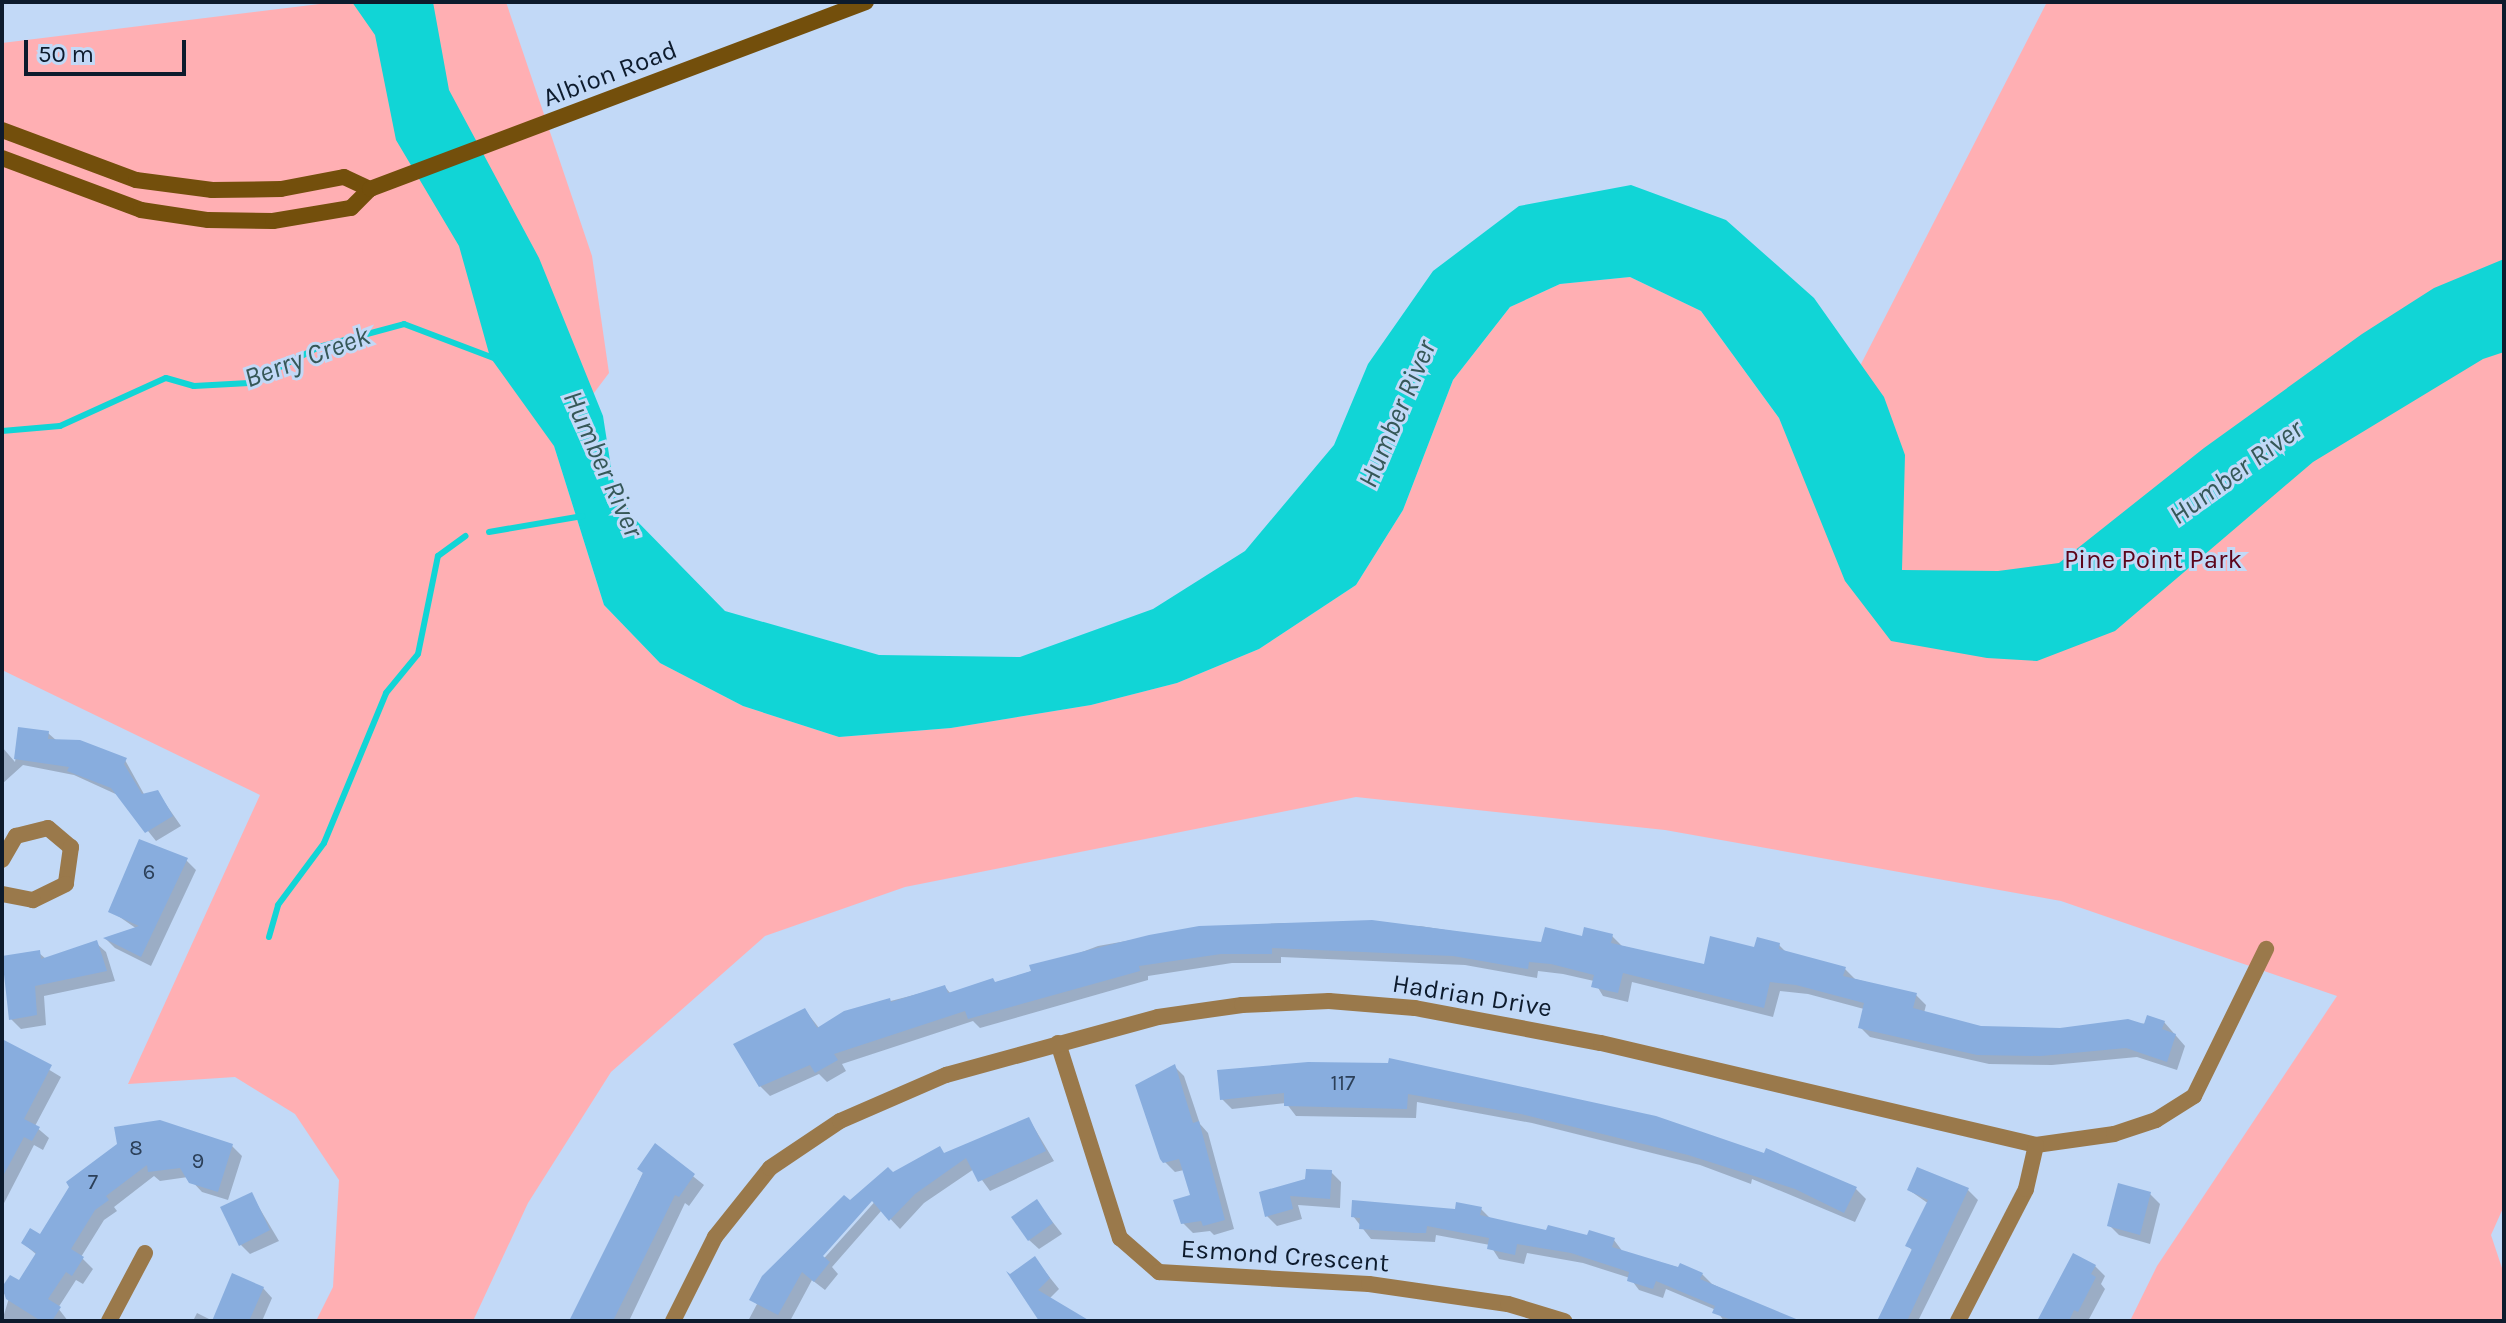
<!DOCTYPE html>
<style>
body{margin:0}
#map{position:relative;width:2506px;height:1323px;overflow:hidden;background:#c2d9f7;font-family:Karla,sans-serif}
div>[style]{position:absolute}
[style*='--x']{left:calc(var(--x)*1px);top:calc(var(--y)*1px);width:calc(var(--w)*1px);rotate:calc(var(--a)*1deg)}
.green>*{inset:0;background:#ffafb3}
.water>*{inset:0;background:#11d5d6}
.shadow>*{inset:0;background:#0003}
.stream>*{height:6px;margin:-3px;padding:0 3px;transform-origin:3px;border-radius:3px;background:#11d5d6}
.building>*{inset:0;background:#88adde}
.minor>*{height:16px;margin:-8px;padding:0 8px;transform-origin:8px;border-radius:8px;background:#9a794b}
.secondary>*{height:16px;margin:-8px;padding:0 8px;transform-origin:8px;border-radius:8px;background:#734f0c}
span{translate:-50% -50%;white-space:nowrap;text-align:center;line-height:1.15;-webkit-text-stroke:6px #c2d9f7;paint-order:stroke}
.number-label{font-size:22px;color:#2c4059}
.number-label span{-webkit-text-stroke-width:0}
.street-label{font-size:26px;color:#0d1b2d}
.park-label{font-size:26px;color:#5c041a}
.water-label{font-size:28px;color:#365858;font-style:italic}
.frame{position:absolute;inset:0;border:4px solid #0d1b2d;pointer-events:none}
.scale{position:absolute;left:24px;top:40px;width:162px;height:36px;box-sizing:border-box;border:4px solid #0d1b2d;border-top:0;padding-left:10px;font-size:24px;line-height:28px;white-space:nowrap;color:#0d1b2d;-webkit-text-stroke:6px #c2d9f7;paint-order:stroke}
</style>
<div id="map">
<div class="green">
<i style="clip-path:polygon(336px 2px,506px 2px,592px 256px,609px 373px,554px 446px,604px 605px,660px 663px,743px 706px,839px 737px,951px 728px,1091px 705px,1177px 683px,1259px 649px,1356px 585px,1403px 510px,1453px 380px,1510px 307px,1560px 284px,1630px 277px,1701px 311px,1779px 418px,1800px 468px,1861px 364px,2047px 2px,2504px 2px,2504px 1206px,2491px 1235px,2504px 1274px,2504px 1321px,2130px 1321px,2157px 1266px,2337px 996px,2061px 901px,1665px 830px,1356px 797px,905px 887px,765px 936px,611px 1072px,528px 1203px,473px 1321px,316px 1321px,333px 1287px,339px 1180px,295px 1114px,235px 1077px,128px 1084px,260px 795px,2px 670px,2px 43px)"></i>
</div>
<div class="water">
<i style="clip-path:polygon(352px 2px,433px 2px,449px 90px,539px 258px,603px 416px,613px 480px,632px 516px,725px 611px,879px 655px,1020px 657px,1153px 609px,1245px 551px,1334px 445px,1368px 364px,1433px 271px,1519px 206px,1631px 185px,1726px 220px,1814px 298px,1884px 397px,1905px 455px,1902px 570px,1998px 571px,2059px 563px,2204px 448px,2362px 334px,2434px 288px,2504px 259px,2504px 352px,2483px 359px,2313px 462px,2115px 631px,2037px 661px,1987px 658px,1891px 641px,1845px 581px,1779px 418px,1701px 311px,1630px 277px,1560px 284px,1510px 307px,1453px 380px,1403px 510px,1356px 585px,1259px 649px,1177px 683px,1091px 705px,951px 728px,839px 737px,743px 706px,660px 663px,604px 605px,554px 446px,490px 357px,459px 246px,396px 140px,375px 35px)"></i>
</div>
<div class="shadow">
<i style="clip-path:polygon(20px 729px,48px 733px,57px 741px,125px 760px,145px 796px,158px 793px,181px 826px,156px 841px,120px 796px,74px 775px,23px 765px,2px 784px,2px 747px,15px 762px)"></i>
<i style="clip-path:polygon(186px 860px,196px 870px,151px 966px,115px 948px,106px 939px,137px 929px,111px 911px)"></i>
<i style="clip-path:polygon(1284px 923px,1420px 926px,1542px 945px,1612px 936px,1622px 946px,1705px 966px,1779px 945px,1788px 954px,1845px 969px,1855px 979px,1916px 995px,1926px 1005px,1924px 1013px,1981px 1028px,2060px 1030px,2164px 1022px,2185px 1046px,2177px 1070px,2137px 1057px,2052px 1065px,1989px 1064px,1870px 1037px,1860px 1027px,1864px 1009px,1808px 994px,1780px 991px,1773px 1017px,1632px 982px,1628px 1002px,1603px 996px,1594px 981px,1563px 974px,1538px 971px,1537px 978px,1465px 965px,1281px 957px,1281px 963px,1232px 963px,1148px 976px,1148px 980px,980px 1028px,973px 1021px,842px 1064px,846px 1071px,827px 1082px,819px 1074px,770px 1096px,760px 1086px,805px 1010px,819px 1028px,844px 1013px,945px 987px,951px 994px,997px 984px,1098px 946px,1199px 928px)"></i>
<i style="clip-path:polygon(96px 943px,106px 952px,115px 981px,44px 996px,46px 1025px,21px 1029px,11px 1019px,39px 953px,46px 959px)"></i>
<i style="clip-path:polygon(5px 1043px,61px 1077px,35px 1126px,49px 1138px,43px 1150px,34px 1145px,2px 1207px)"></i>
<i style="clip-path:polygon(1308px 1064px,1856px 1189px,1866px 1199px,1855px 1222px,1752px 1179px,1751px 1184px,1700px 1165px,1532px 1123px,1417px 1102px,1416px 1118px,1296px 1116px,1286px 1103px,1232px 1109px,1222px 1099px)"></i>
<i style="clip-path:polygon(1175px 1067px,1184px 1076px,1200px 1124px,1208px 1133px,1234px 1229px,1214px 1235px,1210px 1231px,1193px 1233px,1183px 1223px,1192px 1196px,1184px 1170px,1175px 1172px,1161px 1158px)"></i>
<i style="clip-path:polygon(evenodd,1029px 1119px,1054px 1161px,990px 1191px,974px 1169px,924px 1203px,900px 1229px,882px 1210px,832px 1267px,838px 1274px,825px 1290px,812px 1280px,790px 1321px,748px 1321px,757px 1304px,752px 1300px,850px 1203px,893px 1175px,1029px 1119px,879px 1197px,818px 1265px,815px 1263px,869px 1201px,879px 1197px)"></i>
<i style="clip-path:polygon(119px 1145px,232px 1146px,242px 1156px,228px 1200px,202px 1192px,188px 1177px,160px 1181px,154px 1176px,114px 1207px,117px 1211px,104px 1220px,81px 1257px,93px 1269px,83px 1284px,76px 1280px,58px 1308px,68px 1321px,2px 1321px,9px 1298px,2px 1291px,11px 1278px,19px 1283px,37px 1255px,23px 1243px,40px 1237px)"></i>
<i style="clip-path:polygon(655px 1146px,704px 1185px,689px 1206px,685px 1203px,629px 1321px,576px 1321px)"></i>
<i style="clip-path:polygon(1331px 1172px,1341px 1182px,1340px 1208px,1298px 1205px,1302px 1219px,1277px 1226px,1267px 1216px,1307px 1181px)"></i>
<i style="clip-path:polygon(1909px 1190px,1968px 1190px,1978px 1200px,1918px 1321px,1878px 1321px,1913px 1251px,1907px 1245px,1929px 1204px)"></i>
<i style="clip-path:polygon(251px 1194px,279px 1241px,250px 1254px,241px 1245px)"></i>
<i style="clip-path:polygon(2150px 1194px,2160px 1204px,2150px 1244px,2119px 1235px,2109px 1225px)"></i>
<i style="clip-path:polygon(1037px 1202px,1062px 1234px,1039px 1249px,1029px 1240px)"></i>
<i style="clip-path:polygon(1481px 1209px,1491px 1219px,1548px 1232px,1614px 1240px,1623px 1252px,1702px 1274px,1712px 1284px,1791px 1321px,1724px 1321px,1716px 1310px,1666px 1289px,1663px 1298px,1639px 1290px,1630px 1278px,1583px 1263px,1527px 1253px,1524px 1264px,1499px 1259px,1490px 1245px,1436px 1235px,1435px 1242px,1371px 1239px,1353px 1216px)"></i>
<i style="clip-path:polygon(1035px 1259px,1059px 1289px,1049px 1299px,1086px 1321px,1042px 1321px,1011px 1276px)"></i>
<i style="clip-path:polygon(2095px 1266px,2105px 1276px,2101px 1284px,2105px 1289px,2088px 1321px,2042px 1321px)"></i>
<i style="clip-path:polygon(263px 1288px,272px 1298px,262px 1321px,214px 1321px)"></i>
<i style="clip-path:polygon(197px 1313px,213px 1321px,193px 1321px)"></i>
</div>
<div class="stream">
<i style="--x:2;--y:431;--w:58;--a:-4.9"></i>
<i style="--x:60;--y:426;--w:116;--a:-24.4"></i>
<i style="--x:166;--y:378;--w:29;--a:16"></i>
<i style="--x:194;--y:386;--w:55;--a:-3.1"></i>
<i style="--x:249;--y:383;--w:79;--a:-27.2"></i>
<i style="--x:319;--y:347;--w:88;--a:-15.1"></i>
<i style="--x:404;--y:324;--w:98;--a:20.8"></i>
<i style="--x:489;--y:532;--w:95;--a:-9.7"></i>
<i style="--x:269;--y:937;--w:33;--a:-74"></i>
<i style="--x:278;--y:905;--w:77;--a:-53.4"></i>
<i style="--x:324;--y:843;--w:162;--a:-67.5"></i>
<i style="--x:386;--y:693;--w:50;--a:-50.6"></i>
<i style="--x:418;--y:654;--w:100;--a:-78.5"></i>
<i style="--x:438;--y:556;--w:34;--a:-36"></i>
</div>
<div class="building">
<i style="clip-path:polygon(18px 727px,49px 731px,48px 739px,80px 740px,127px 758px,124px 764px,142px 794px,158px 790px,173px 816px,145px 833px,111px 788px,67px 771px,69px 767px,14px 759px)"></i>
<i style="clip-path:polygon(139px 839px,188px 858px,141px 957px,103px 938px,139px 926px,108px 912px)"></i>
<i style="clip-path:polygon(1372px 920px,1541px 942px,1545px 927px,1582px 936px,1584px 927px,1613px 934px,1611px 943px,1704px 964px,1710px 936px,1754px 947px,1757px 937px,1780px 943px,1779px 949px,1846px 967px,1843px 976px,1917px 993px,1913px 1008px,1981px 1026px,2060px 1028px,2128px 1019px,2144px 1024px,2147px 1015px,2165px 1021px,2162px 1029px,2176px 1034px,2167px 1062px,2126px 1048px,2041px 1056px,1977px 1055px,1858px 1028px,1864px 1003px,1796px 985px,1770px 982px,1764px 1008px,1623px 973px,1618px 993px,1591px 987px,1594px 975px,1551px 964px,1529px 962px,1528px 969px,1453px 956px,1272px 948px,1272px 954px,1221px 954px,1139px 966px,1140px 971px,968px 1019px,965px 1011px,834px 1054px,838px 1060px,815px 1073px,810px 1065px,759px 1087px,733px 1044px,805px 1008px,817px 1028px,844px 1011px,890px 998px,891px 1002px,945px 985px,948px 993px,993px 978px,995px 982px,1031px 971px,1029px 965px,1149px 935px,1199px 926px)"></i>
<i style="clip-path:polygon(97px 940px,107px 971px,35px 986px,37px 1015px,9px 1020px,2px 956px,40px 950px,41px 959px)"></i>
<i style="clip-path:polygon(2px 1039px,52px 1065px,24px 1119px,40px 1127px,32px 1141px,24px 1137px,2px 1178px)"></i>
<i style="clip-path:polygon(1389px 1058px,1656px 1116px,1764px 1153px,1766px 1148px,1857px 1187px,1844px 1213px,1795px 1189px,1688px 1155px,1521px 1114px,1408px 1094px,1407px 1109px,1284px 1106px,1284px 1093px,1220px 1100px,1217px 1070px,1308px 1062px,1388px 1063px)"></i>
<i style="clip-path:polygon(1175px 1064px,1193px 1123px,1199px 1121px,1225px 1220px,1203px 1226px,1201px 1221px,1181px 1224px,1173px 1200px,1190px 1195px,1179px 1159px,1163px 1163px,1160px 1159px,1135px 1085px)"></i>
<i style="clip-path:polygon(1029px 1117px,1046px 1151px,978px 1182px,966px 1158px,915px 1194px,889px 1221px,872px 1201px,823px 1256px,830px 1262px,814px 1282px,802px 1272px,778px 1315px,749px 1300px,762px 1276px,844px 1195px,850px 1200px,888px 1167px,893px 1172px,940px 1146px,944px 1153px)"></i>
<i style="clip-path:polygon(160px 1120px,233px 1144px,218px 1192px,189px 1183px,180px 1168px,148px 1172px,147px 1165px,106px 1196px,109px 1200px,95px 1210px,71px 1249px,84px 1257px,72px 1276px,66px 1272px,48px 1299px,61px 1307px,52px 1321px,41px 1321px,6px 1299px,2px 1287px,10px 1275px,19px 1280px,36px 1253px,21px 1243px,30px 1228px,40px 1234px,69px 1187px,66px 1182px,117px 1144px,114px 1127px)"></i>
<i style="clip-path:polygon(655px 1143px,695px 1174px,679px 1197px,675px 1195px,613px 1321px,569px 1321px,643px 1173px,637px 1169px)"></i>
<i style="clip-path:polygon(1917px 1167px,1969px 1188px,1907px 1321px,1877px 1321px,1912px 1249px,1905px 1246px,1928px 1200px,1907px 1190px)"></i>
<i style="clip-path:polygon(1306px 1169px,1332px 1170px,1330px 1199px,1290px 1196px,1293px 1209px,1265px 1217px,1259px 1192px,1305px 1179px)"></i>
<i style="clip-path:polygon(2118px 1183px,2151px 1192px,2140px 1235px,2107px 1226px)"></i>
<i style="clip-path:polygon(252px 1192px,270px 1230px,239px 1246px,220px 1207px)"></i>
<i style="clip-path:polygon(1037px 1199px,1053px 1223px,1028px 1241px,1011px 1217px)"></i>
<i style="clip-path:polygon(1352px 1200px,1455px 1209px,1456px 1202px,1482px 1207px,1480px 1215px,1546px 1230px,1548px 1225px,1587px 1235px,1589px 1230px,1615px 1238px,1612px 1247px,1678px 1267px,1680px 1263px,1703px 1273px,1700px 1279px,1801px 1321px,1735px 1321px,1712px 1313px,1715px 1306px,1656px 1281px,1653px 1289px,1627px 1281px,1629px 1272px,1571px 1253px,1517px 1244px,1515px 1255px,1487px 1249px,1489px 1238px,1427px 1226px,1426px 1233px,1415px 1233px,1359px 1229px,1360px 1218px,1351px 1217px)"></i>
<i style="clip-path:polygon(2073px 1253px,2096px 1265px,2091px 1274px,2096px 1277px,2078px 1312px,2074px 1310px,2069px 1321px,2037px 1321px)"></i>
<i style="clip-path:polygon(1035px 1256px,1050px 1278px,1038px 1290px,1090px 1321px,1039px 1321px,1006px 1271px,1010px 1274px)"></i>
<i style="clip-path:polygon(232px 1273px,264px 1287px,249px 1321px,212px 1321px)"></i>
</div>
<div class="minor">
<i style="--x:2;--y:860;--w:28;--a:-60"></i>
<i style="--x:16;--y:836;--w:33;--a:-14"></i>
<i style="--x:48;--y:828;--w:30;--a:40"></i>
<i style="--x:71;--y:847;--w:37;--a:98"></i>
<i style="--x:66;--y:884;--w:37;--a:154"></i>
<i style="--x:33;--y:900;--w:32;--a:-169"></i>
<i style="--x:1058;--y:1043;--w:205;--a:72.4"></i>
<i style="--x:1120;--y:1238;--w:52;--a:41.1"></i>
<i style="--x:1159;--y:1272;--w:210;--a:3.3"></i>
<i style="--x:1369;--y:1284;--w:140;--a:8.2"></i>
<i style="--x:1508;--y:1304;--w:59;--a:16.9"></i>
<i style="--x:109;--y:1321;--w:77;--a:-62.1"></i>
<i style="--x:673;--y:1321;--w:94;--a:-63.4"></i>
<i style="--x:715;--y:1237;--w:88;--a:-51.4"></i>
<i style="--x:770;--y:1168;--w:84;--a:-33.9"></i>
<i style="--x:840;--y:1121;--w:116;--a:-23.5"></i>
<i style="--x:946;--y:1075;--w:220;--a:-15.3"></i>
<i style="--x:1158;--y:1017;--w:85;--a:-8.1"></i>
<i style="--x:1242;--y:1005;--w:87;--a:-2.6"></i>
<i style="--x:1329;--y:1001;--w:86;--a:4.7"></i>
<i style="--x:1415;--y:1008;--w:189;--a:10.7"></i>
<i style="--x:1601;--y:1043;--w:447;--a:13.2"></i>
<i style="--x:2036;--y:1145;--w:79;--a:-8"></i>
<i style="--x:2114;--y:1134;--w:44;--a:-18.4"></i>
<i style="--x:2156;--y:1120;--w:45;--a:-32.3"></i>
<i style="--x:2194;--y:1096;--w:164;--a:-63.9"></i>
<i style="--x:1958;--y:1321;--w:148;--a:-62.7"></i>
<i style="--x:2026;--y:1189;--w:45;--a:-77.2"></i>
</div>
<div class="secondary">
<i style="--x:2;--y:130;--w:143;--a:20.5"></i>
<i style="--x:136;--y:180;--w:77;--a:7.5"></i>
<i style="--x:212;--y:190;--w:69;--a:-0.8"></i>
<i style="--x:281;--y:189;--w:64;--a:-10.8"></i>
<i style="--x:344;--y:177;--w:29;--a:25"></i>
<i style="--x:2;--y:158;--w:148;--a:20.5"></i>
<i style="--x:141;--y:210;--w:68;--a:8.5"></i>
<i style="--x:208;--y:220;--w:65;--a:0.9"></i>
<i style="--x:273;--y:221;--w:79;--a:-9.5"></i>
<i style="--x:351;--y:208;--w:27;--a:-45"></i>
<i style="--x:370;--y:189;--w:530;--a:-20.66"></i>
</div>
<div class="number-label">
<span style="left:149px;top:873px">6</span>
<span style="left:1343px;top:1084px">117</span>
<span style="left:136px;top:1149px">8</span>
<span style="left:198px;top:1162px">9</span>
<span style="left:93px;top:1183px">7</span>
</div>
<div class="street-label">
<span style="left:610px;top:74px;rotate:-21deg">Albion Road</span>
<span style="left:1472px;top:996px;rotate:9deg">Hadrian Drive</span>
<span style="left:1285px;top:1256px;rotate:4deg">Esmond Crescent</span>
</div>
<div class="park-label">
<span style="left:2153px;top:560px">Pine Point Park</span>
</div>
<div class="water-label">
<span style="left:307px;top:357px;rotate:-20deg">Berry Creek</span>
<span style="left:1397px;top:414px;rotate:-67deg">Humber River</span>
<span style="left:603px;top:464px;rotate:66deg">Humber River</span>
<span style="left:2236px;top:472px;rotate:-36deg">Humber River</span>
</div>
<div class="frame"></div>
<div class="scale">50 m</div>
</div>
